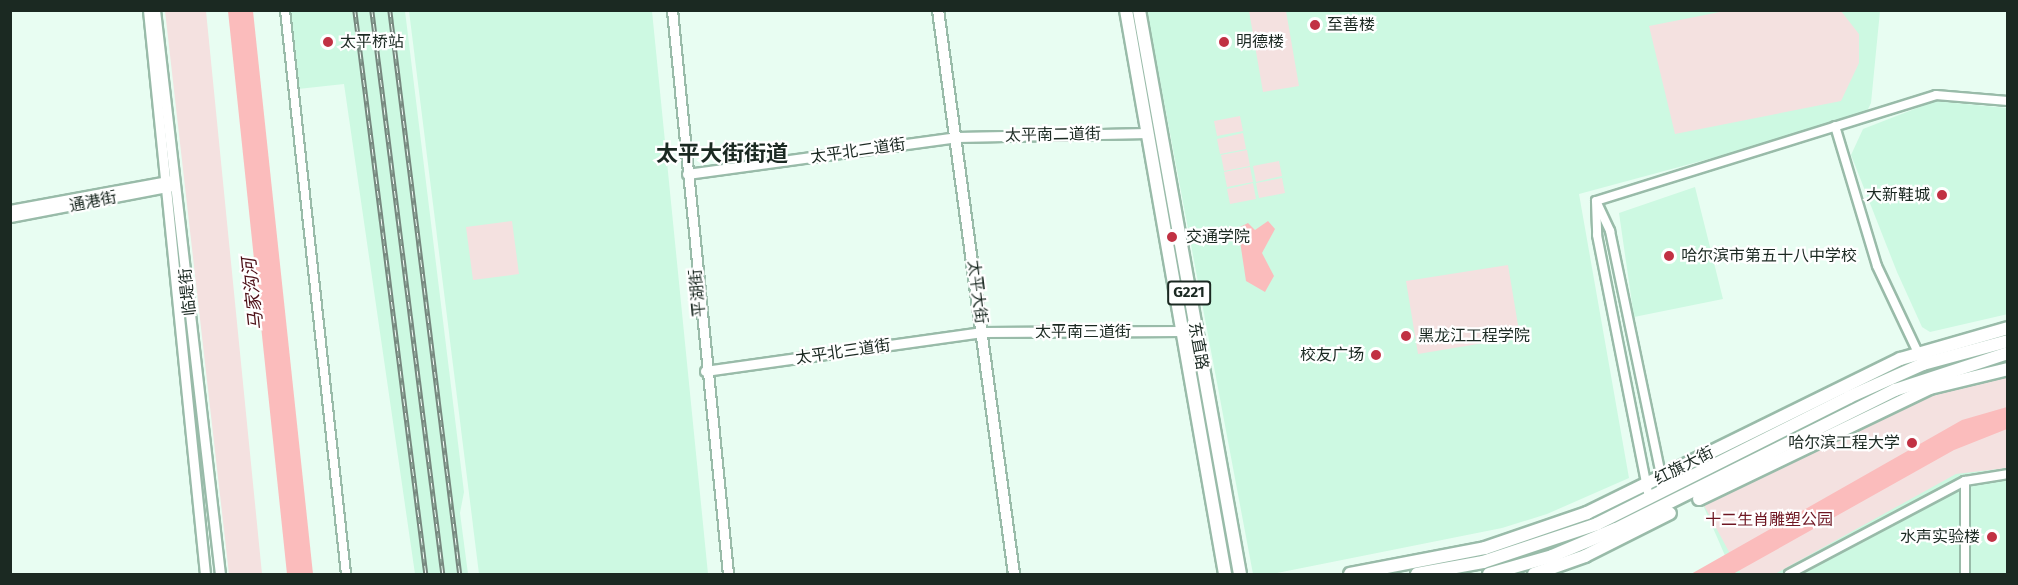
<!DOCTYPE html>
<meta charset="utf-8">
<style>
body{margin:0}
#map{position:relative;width:2018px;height:585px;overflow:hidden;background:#e8fdf2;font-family:"Fira Sans","Noto Sans SC",sans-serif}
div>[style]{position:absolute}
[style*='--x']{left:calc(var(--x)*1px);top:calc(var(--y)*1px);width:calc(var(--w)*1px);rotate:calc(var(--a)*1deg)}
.built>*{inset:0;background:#cdf9e2}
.green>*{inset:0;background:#f4e1e0}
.water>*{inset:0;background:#fbbcbc}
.roads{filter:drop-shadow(2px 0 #99bba9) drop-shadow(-2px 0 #99bba9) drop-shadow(0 2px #99bba9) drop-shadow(0 -2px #99bba9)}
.minor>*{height:8px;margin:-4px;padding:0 4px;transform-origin:4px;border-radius:4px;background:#fff}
.tertiary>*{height:9px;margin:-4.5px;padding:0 4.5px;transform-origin:4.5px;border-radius:4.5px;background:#fff}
.secondary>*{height:10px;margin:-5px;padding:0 5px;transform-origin:5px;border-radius:5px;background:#fff}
.primary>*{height:12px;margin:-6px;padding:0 6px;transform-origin:6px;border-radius:6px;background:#fff}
.trunk>*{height:12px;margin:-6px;padding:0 6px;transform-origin:6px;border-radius:6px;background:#fff}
.rail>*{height:4.5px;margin-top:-2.25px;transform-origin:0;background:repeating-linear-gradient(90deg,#fff 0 7px,#76877e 0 14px);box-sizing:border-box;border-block:2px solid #76877e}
.dots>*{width:16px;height:16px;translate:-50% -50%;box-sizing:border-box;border:3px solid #fff;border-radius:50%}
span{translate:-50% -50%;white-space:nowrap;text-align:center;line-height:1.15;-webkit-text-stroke:4.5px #fff;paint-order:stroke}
.shield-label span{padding:2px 4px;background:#fff;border:2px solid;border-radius:4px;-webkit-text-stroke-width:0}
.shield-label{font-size:15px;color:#1b2922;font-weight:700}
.poi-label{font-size:16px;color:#1b2922}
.left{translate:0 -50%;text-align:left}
.right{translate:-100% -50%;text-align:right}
.street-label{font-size:16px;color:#1b2922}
.park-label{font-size:16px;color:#6e1622}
.water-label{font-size:18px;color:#4d1017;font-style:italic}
.district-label{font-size:22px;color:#1b2922;font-weight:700}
.frame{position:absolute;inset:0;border:12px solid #1b2922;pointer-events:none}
</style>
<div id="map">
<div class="built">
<i style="clip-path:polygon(289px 11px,405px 11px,464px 492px,460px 513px,468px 574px,415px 574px,344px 84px,298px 89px)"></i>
<i style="clip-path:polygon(409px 11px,652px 11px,708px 574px,479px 574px)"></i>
<i style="clip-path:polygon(1147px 11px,1880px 11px,1871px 103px,1864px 117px,1579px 194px,1629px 478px,1547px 514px,1502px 528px,1272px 574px,1253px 574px)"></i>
<i style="clip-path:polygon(1935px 101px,2007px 108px,2008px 314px,1930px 332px,1922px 327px,1897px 272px,1851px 155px,1863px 129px)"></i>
<i style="clip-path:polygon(1695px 187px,1723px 299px,1634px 317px,1619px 213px)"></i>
<i style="clip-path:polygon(2007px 365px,2007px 574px,1733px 574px,1700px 498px)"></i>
</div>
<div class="green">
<i style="clip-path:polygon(165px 11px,206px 11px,262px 574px,229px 574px)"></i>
<i style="clip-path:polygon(1249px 11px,1286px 11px,1299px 86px,1263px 92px)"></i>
<i style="clip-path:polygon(1725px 11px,1841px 11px,1859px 34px,1859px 63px,1841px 101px,1675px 134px,1649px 26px)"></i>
<i style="clip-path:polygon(1240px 116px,1243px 131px,1217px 136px,1214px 121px)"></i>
<i style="clip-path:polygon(1243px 133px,1246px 149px,1220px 154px,1217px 139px)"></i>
<i style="clip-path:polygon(1247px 150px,1250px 166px,1224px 171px,1221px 155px)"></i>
<i style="clip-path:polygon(1279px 161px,1282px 176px,1256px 182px,1253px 166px)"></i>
<i style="clip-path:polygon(1250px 167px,1253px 182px,1227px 187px,1224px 172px)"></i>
<i style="clip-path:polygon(1282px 178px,1285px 193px,1259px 198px,1256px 183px)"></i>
<i style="clip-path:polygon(1253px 183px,1256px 199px,1230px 204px,1227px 189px)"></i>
<i style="clip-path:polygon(512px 221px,519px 274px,473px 280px,466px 227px)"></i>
<i style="clip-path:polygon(1508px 265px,1520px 337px,1418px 354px,1406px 281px)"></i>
<i style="clip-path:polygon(2007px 365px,2007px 468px,1956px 474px,1775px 574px,1741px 574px,1700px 498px,1933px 388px)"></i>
</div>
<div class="water">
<i style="clip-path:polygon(228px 11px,253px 11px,313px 574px,287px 574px)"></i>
<i style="clip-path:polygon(1268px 221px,1275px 229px,1262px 253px,1274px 276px,1265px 292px,1246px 281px,1238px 228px,1248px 223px,1255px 230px)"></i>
<i style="clip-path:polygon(2007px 407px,2007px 429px,1954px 450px,1733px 574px,1691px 574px,1962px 420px)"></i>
</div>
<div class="roads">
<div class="minor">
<i style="--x:285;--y:10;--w:567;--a:83.83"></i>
<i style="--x:1835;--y:126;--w:146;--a:73.3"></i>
<i style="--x:1877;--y:266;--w:101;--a:64.7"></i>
<i style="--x:1596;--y:201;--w:356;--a:-17.3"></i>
<i style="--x:1936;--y:95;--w:72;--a:4.8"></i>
<i style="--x:1596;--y:201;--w:34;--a:88"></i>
<i style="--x:1597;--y:235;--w:267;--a:78.8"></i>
<i style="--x:1598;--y:205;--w:29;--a:65"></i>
<i style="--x:1610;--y:231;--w:265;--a:78.2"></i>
<i style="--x:1965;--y:481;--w:93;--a:90"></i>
<i style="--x:1789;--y:574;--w:199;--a:-27.9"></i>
<i style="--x:1965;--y:481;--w:44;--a:-9.2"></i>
</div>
<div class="tertiary">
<i style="--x:148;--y:10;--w:567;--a:84.23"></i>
<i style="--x:155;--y:10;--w:568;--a:83.43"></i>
<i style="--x:672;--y:10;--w:567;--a:84.33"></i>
<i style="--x:687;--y:174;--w:273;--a:-7.8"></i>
<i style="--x:957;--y:137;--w:191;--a:-1.2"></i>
<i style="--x:10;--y:210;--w:166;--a:-10.4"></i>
<i style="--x:10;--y:217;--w:166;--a:-10.8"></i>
<i style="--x:705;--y:371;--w:280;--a:-8"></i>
<i style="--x:982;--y:332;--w:201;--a:-0.3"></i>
</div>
<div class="secondary">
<i style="--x:938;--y:10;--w:569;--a:82.33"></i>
</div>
<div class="primary">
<i style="--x:1699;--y:499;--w:256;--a:-25.7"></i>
<i style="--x:1930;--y:388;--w:80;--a:-13.7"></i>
<i style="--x:1350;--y:574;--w:137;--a:-10.9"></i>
<i style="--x:1485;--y:548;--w:108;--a:-18.9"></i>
<i style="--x:1587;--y:513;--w:349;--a:-26.2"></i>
<i style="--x:1900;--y:359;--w:112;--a:-16"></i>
<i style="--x:1417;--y:574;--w:67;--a:-10.3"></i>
<i style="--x:1483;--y:562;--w:120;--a:-18.4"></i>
<i style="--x:1597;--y:524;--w:282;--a:-26.7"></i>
<i style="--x:1849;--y:397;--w:81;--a:-24"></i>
<i style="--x:1923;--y:364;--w:88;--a:-15.1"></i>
<i style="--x:1489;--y:574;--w:66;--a:-15.9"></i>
<i style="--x:1552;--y:556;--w:69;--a:-22.9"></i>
<i style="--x:1616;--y:529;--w:312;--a:-26.5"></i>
<i style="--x:1895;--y:390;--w:119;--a:-18.1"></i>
<i style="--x:1534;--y:574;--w:54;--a:-19.4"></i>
<i style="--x:1585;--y:556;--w:95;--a:-26.8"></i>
</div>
<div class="trunk">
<i style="--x:1126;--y:10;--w:573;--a:80.04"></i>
<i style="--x:1139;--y:10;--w:573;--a:79.85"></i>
</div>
</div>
<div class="rail">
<i style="--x:355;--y:10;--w:568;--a:82.82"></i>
<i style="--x:372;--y:10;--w:568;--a:82.82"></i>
<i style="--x:390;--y:10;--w:568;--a:82.93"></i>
</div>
<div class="dots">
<i style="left:1315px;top:25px;background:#c13143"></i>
<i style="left:328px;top:42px;background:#c13143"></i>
<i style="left:1224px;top:42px;background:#c13143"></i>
<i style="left:1942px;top:195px;background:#c13143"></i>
<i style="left:1172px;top:237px;background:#c13143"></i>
<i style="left:1669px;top:256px;background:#c13143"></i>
<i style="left:1406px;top:336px;background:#c13143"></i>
<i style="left:1376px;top:355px;background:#c13143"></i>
<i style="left:1912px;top:443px;background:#c13143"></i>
<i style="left:1992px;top:537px;background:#c13143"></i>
</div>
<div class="shield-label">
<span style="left:1189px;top:293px">G221</span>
</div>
<div class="poi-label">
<span class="left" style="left:1327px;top:25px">至善楼</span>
<span class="left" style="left:340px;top:42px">太平桥站</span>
<span class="left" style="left:1236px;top:42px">明德楼</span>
<span class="right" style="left:1930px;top:195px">大新鞋城</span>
<span class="left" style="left:1186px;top:237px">交通学院</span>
<span class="left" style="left:1681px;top:256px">哈尔滨市第五十八中学校</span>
<span class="left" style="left:1418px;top:336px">黑龙江工程学院</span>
<span class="right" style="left:1364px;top:355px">校友广场</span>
<span class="right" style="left:1900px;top:443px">哈尔滨工程大学</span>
<span class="right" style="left:1980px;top:537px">水声实验楼</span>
</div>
<div class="street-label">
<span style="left:1053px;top:135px;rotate:-1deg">太平南二道街</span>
<span style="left:858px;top:151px;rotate:-8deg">太平北二道街</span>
<span style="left:93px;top:202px;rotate:-11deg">通港街</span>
<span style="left:188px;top:292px;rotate:-96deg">临堤街</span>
<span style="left:977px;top:292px;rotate:83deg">太平大街</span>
<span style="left:698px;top:293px;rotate:-95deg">平湖街</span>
<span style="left:1083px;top:332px">太平南三道街</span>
<span style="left:1198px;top:346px;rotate:80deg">东直路</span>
<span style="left:843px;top:352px;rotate:-8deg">太平北三道街</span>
<span style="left:1684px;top:466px;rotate:-27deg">红旗大街</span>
</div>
<div class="park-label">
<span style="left:1769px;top:520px">十二生肖雕塑公园</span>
</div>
<div class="water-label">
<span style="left:253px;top:294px;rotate:-96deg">马家沟河</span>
</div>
<div class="district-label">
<span style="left:722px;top:154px">太平大街街道</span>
</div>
<div class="frame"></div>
</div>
